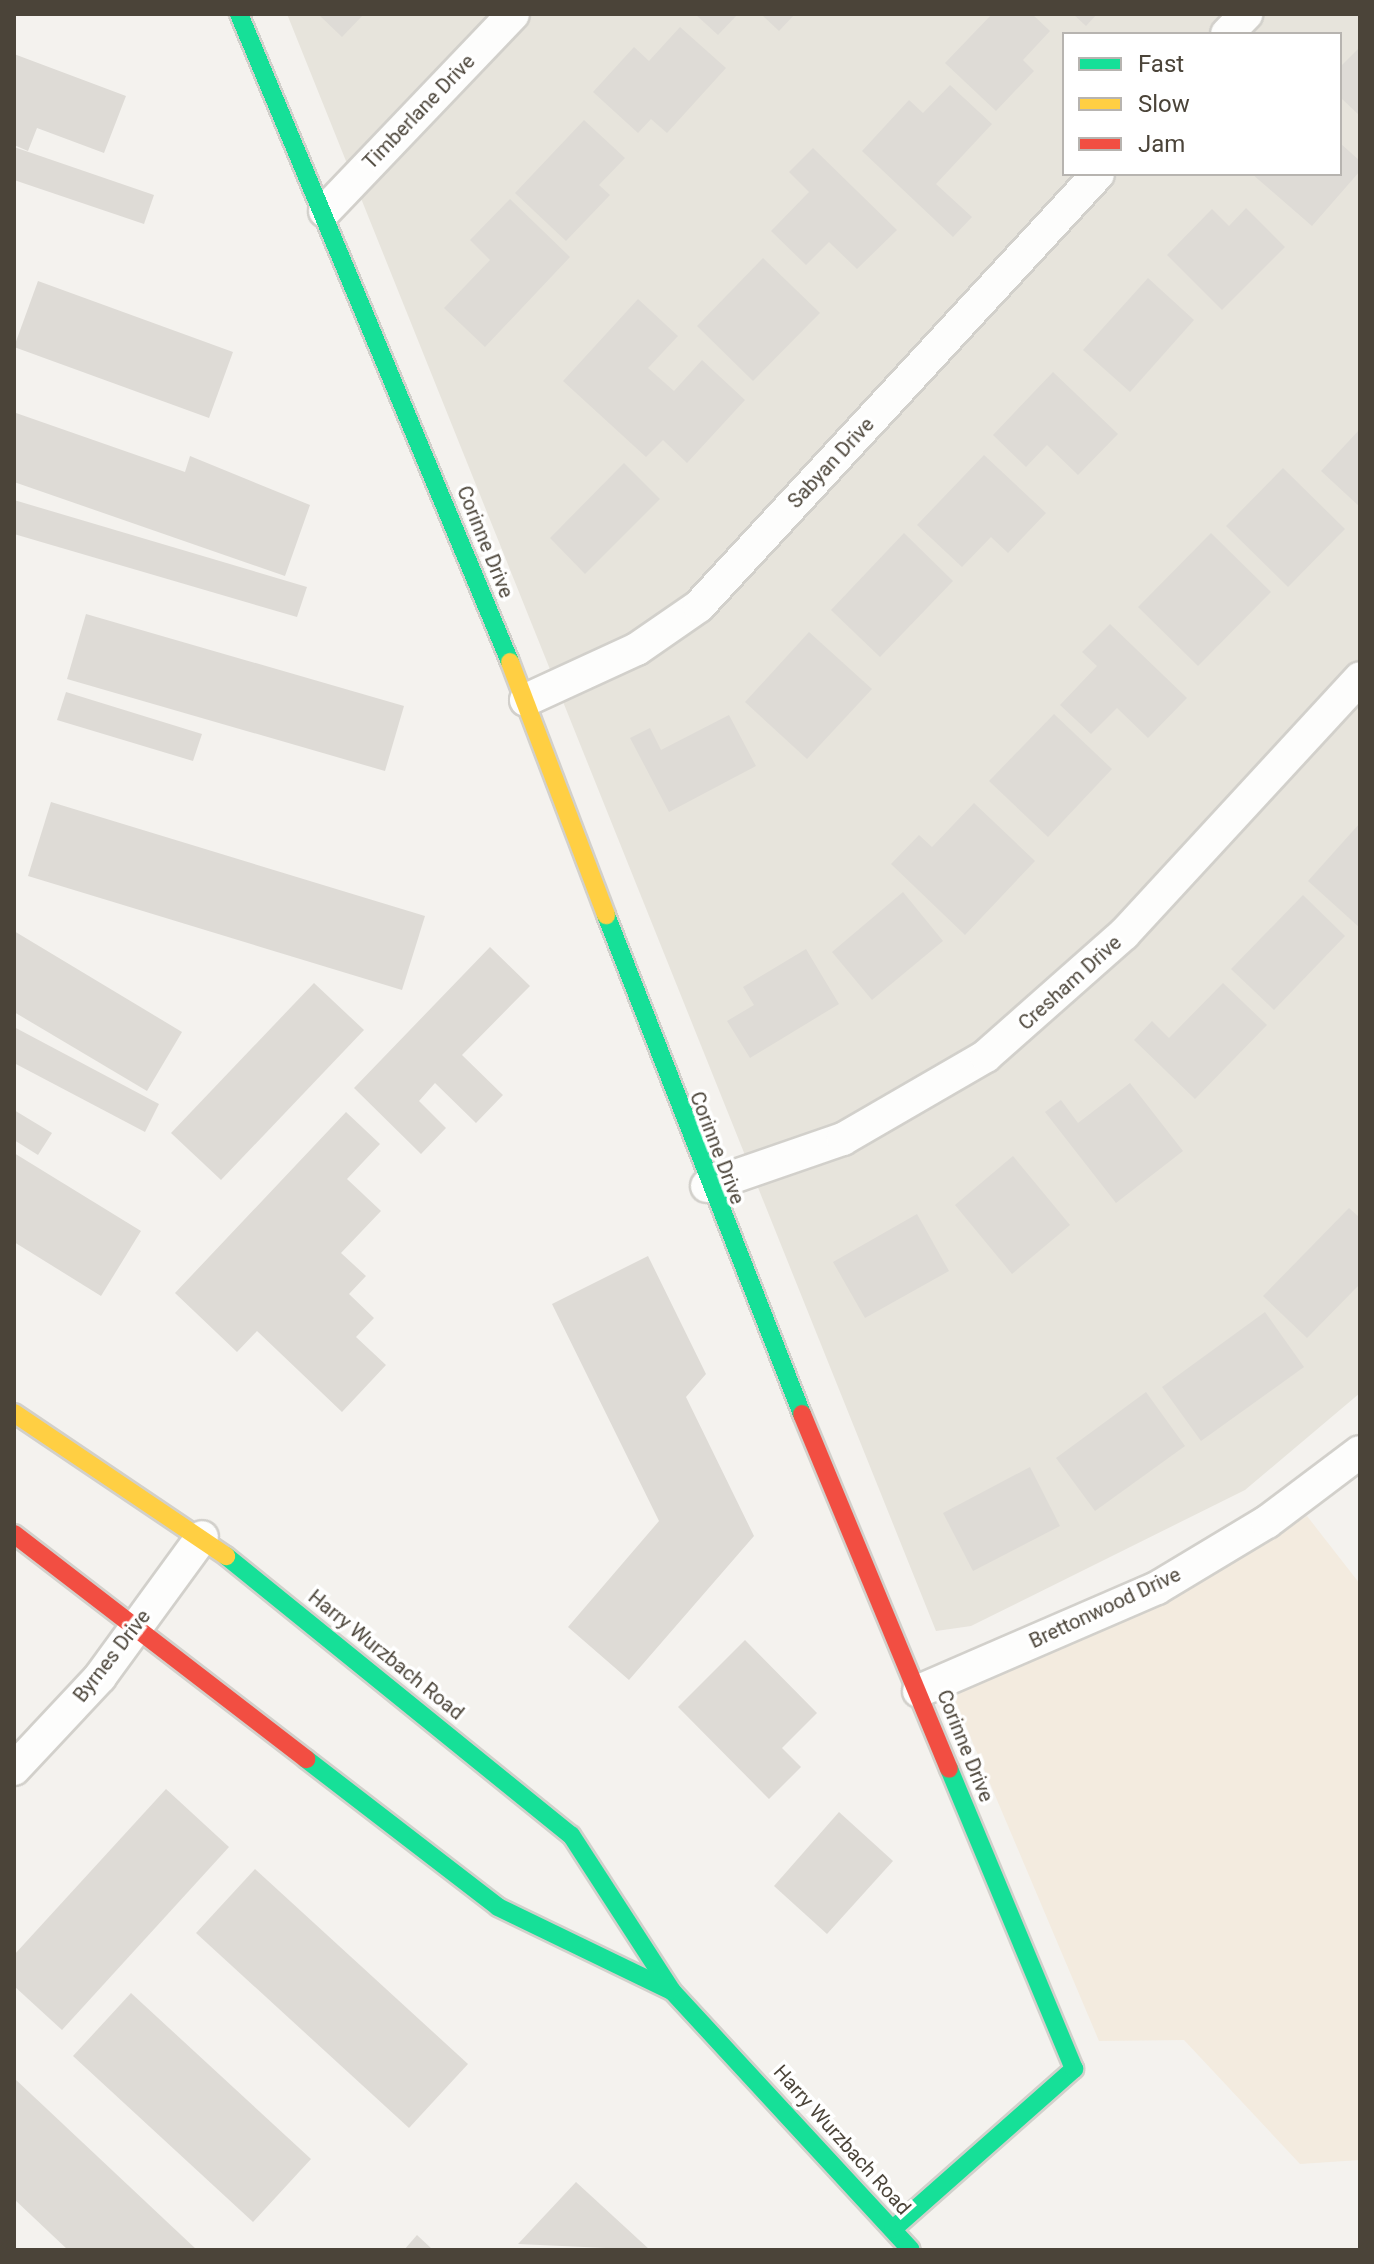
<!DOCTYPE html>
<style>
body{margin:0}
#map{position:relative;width:1374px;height:2264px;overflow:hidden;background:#f4f2ee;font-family:Roboto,sans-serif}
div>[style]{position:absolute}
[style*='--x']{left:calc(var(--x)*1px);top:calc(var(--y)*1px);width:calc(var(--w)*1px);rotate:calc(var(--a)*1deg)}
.residential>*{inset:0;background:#e7e4dc}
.commercial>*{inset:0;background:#f3ebdf}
.building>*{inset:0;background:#dedbd6}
.roads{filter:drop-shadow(2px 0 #d2d0cb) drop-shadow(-2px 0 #d2d0cb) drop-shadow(0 2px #d2d0cb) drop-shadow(0 -2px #d2d0cb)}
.street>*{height:32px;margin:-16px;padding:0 16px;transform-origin:16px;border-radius:16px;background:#fdfdfc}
.fast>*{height:18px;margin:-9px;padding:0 9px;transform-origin:9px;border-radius:9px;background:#16e098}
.slow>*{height:18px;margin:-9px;padding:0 9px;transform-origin:9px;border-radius:9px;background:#ffcf43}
.jam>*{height:18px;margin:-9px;padding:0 9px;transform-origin:9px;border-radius:9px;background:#f24e42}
span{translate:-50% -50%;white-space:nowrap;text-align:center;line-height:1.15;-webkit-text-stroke:7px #fff;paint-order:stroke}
.street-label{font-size:20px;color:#4b4439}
.frame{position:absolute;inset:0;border:16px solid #4b4439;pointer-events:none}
.legend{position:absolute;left:1062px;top:32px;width:280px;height:144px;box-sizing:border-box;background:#fff;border:2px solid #b7b4b0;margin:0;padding:10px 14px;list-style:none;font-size:24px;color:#4b4439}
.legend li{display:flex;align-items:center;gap:16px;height:40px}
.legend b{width:40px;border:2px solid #b7b4b0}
</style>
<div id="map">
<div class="residential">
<i style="clip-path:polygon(evenodd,287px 14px,1360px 14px,1360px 1393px,1245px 1490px,971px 1626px,936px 1631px,287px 14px,1064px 34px,1340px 34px,1340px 174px,1064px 174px,1064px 34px)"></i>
</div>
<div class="commercial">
<i style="clip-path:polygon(1307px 1516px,1360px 1584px,1360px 2160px,1300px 2164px,1184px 2040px,1099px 2041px,953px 1696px,1190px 1588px)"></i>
</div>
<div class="building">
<i style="clip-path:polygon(318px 14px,364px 14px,342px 37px)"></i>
<i style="clip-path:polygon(695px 14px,738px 14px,718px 35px)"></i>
<i style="clip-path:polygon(761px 14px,795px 14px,779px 31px)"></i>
<i style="clip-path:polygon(992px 14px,1032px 14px,1050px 31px,1023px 60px,1034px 71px,996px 111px,945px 63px)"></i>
<i style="clip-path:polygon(1073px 14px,1097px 14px,1086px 26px)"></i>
<i style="clip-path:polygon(680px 27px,726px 68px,667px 133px,651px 119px,638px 133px,593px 92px,634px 47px,649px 61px)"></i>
<i style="clip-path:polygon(1360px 47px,1360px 116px,1340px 97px,1340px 67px)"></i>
<i style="clip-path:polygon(14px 54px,126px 96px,104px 153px,37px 128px,28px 151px,14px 145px)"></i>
<i style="clip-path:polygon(950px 85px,992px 124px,936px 184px,972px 217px,953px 237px,862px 151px,909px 100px,923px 113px)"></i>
<i style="clip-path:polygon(584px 120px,625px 158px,599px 185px,610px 195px,566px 241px,515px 193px)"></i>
<i style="clip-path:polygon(1340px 143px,1360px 161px,1360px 171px,1312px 226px,1252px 174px,1340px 174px)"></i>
<i style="clip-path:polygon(14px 147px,154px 195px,144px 224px,14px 180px)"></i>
<i style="clip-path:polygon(813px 148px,897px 230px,857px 269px,829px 242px,806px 265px,771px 231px,809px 192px,789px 172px)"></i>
<i style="clip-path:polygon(510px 199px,570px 257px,485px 347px,444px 308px,490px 260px,470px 240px)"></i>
<i style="clip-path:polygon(1246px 208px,1285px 247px,1222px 310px,1167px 255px,1212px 209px,1229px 226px)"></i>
<i style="clip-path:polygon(763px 258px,820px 313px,753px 381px,697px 326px)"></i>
<i style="clip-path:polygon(1148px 278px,1194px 320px,1130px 392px,1083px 350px)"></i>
<i style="clip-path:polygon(38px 281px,233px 352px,209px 418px,14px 347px)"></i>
<i style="clip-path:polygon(638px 299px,678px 336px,648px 368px,674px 391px,702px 360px,745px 400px,687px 463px,663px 440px,646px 457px,563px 381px)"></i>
<i style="clip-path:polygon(1053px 372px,1118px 434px,1078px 475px,1047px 445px,1026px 467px,993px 435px)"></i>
<i style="clip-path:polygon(16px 413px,185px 472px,190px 456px,310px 505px,285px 576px,14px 482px)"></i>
<i style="clip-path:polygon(1360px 429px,1360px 507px,1321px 471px)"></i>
<i style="clip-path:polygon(984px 455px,1046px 513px,1008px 553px,991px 537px,962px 567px,917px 525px)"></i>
<i style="clip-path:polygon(624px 463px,660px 499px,585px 574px,550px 538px)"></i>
<i style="clip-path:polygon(1283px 468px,1345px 529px,1288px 587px,1226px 526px)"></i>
<i style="clip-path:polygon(14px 500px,307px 587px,297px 617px,14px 534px)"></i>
<i style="clip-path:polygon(904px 533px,953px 581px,880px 657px,831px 610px)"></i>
<i style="clip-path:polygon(1211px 533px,1271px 592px,1198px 666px,1138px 607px)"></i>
<i style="clip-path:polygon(86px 614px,404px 706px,385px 771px,67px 679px)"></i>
<i style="clip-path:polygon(1110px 624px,1187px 698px,1148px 738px,1117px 708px,1091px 734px,1060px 705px,1097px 666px,1082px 652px)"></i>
<i style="clip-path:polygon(809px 632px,872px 689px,807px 759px,745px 702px)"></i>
<i style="clip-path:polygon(66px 692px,202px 734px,193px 761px,57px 720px)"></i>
<i style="clip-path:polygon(1054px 714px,1112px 769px,1048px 837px,989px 781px)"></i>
<i style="clip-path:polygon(729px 715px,756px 766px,669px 812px,630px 738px,650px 728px,661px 750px)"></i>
<i style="clip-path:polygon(51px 802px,425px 916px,402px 990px,28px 876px)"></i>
<i style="clip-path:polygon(974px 803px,1035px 861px,965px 935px,891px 864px,919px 835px,932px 847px)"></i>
<i style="clip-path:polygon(1360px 823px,1360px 928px,1308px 881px)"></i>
<i style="clip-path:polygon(903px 892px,943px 941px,872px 1000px,832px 952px)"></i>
<i style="clip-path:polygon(1303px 895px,1345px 936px,1274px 1010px,1231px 969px)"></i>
<i style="clip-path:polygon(14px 931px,182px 1032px,147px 1091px,14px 1012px)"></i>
<i style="clip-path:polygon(490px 947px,530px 986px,462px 1055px,503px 1095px,476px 1123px,435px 1083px,419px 1101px,446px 1128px,421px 1154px,354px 1088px)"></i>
<i style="clip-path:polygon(806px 949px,839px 1004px,750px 1058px,727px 1021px,754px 1005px,743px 987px)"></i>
<i style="clip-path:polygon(314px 983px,364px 1030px,221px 1180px,171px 1133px)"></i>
<i style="clip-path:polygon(1223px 983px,1267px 1025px,1195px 1099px,1134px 1040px,1152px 1021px,1169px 1038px)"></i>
<i style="clip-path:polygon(14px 1027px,159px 1104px,145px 1132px,14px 1063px)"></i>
<i style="clip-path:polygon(1130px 1083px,1183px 1151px,1116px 1203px,1045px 1112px,1061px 1100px,1078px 1123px)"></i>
<i style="clip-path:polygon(14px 1110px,52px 1133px,38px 1155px,14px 1140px)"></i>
<i style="clip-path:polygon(346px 1112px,380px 1144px,347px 1179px,381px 1211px,341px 1253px,366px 1276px,349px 1294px,374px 1318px,356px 1337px,386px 1365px,342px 1412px,257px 1331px,237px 1352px,175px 1293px)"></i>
<i style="clip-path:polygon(14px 1153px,141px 1231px,101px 1296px,14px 1242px)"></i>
<i style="clip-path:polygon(1013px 1156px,1070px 1225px,1012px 1274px,955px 1205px)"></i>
<i style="clip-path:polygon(1349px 1208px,1360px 1218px,1360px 1284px,1307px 1338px,1263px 1296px)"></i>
<i style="clip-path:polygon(917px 1214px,949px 1271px,865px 1318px,833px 1262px)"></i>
<i style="clip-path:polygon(648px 1256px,706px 1374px,686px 1397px,754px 1536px,629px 1680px,568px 1627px,659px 1521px,552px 1304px)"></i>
<i style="clip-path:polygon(1265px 1312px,1304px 1367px,1201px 1441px,1162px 1387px)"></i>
<i style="clip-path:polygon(1146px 1392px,1185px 1446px,1095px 1511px,1056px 1458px)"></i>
<i style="clip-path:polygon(1030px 1467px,1060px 1526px,973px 1571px,943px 1513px)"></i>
<i style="clip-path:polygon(745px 1640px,817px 1713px,782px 1748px,801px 1767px,769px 1799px,678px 1707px)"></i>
<i style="clip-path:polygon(166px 1789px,229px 1847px,62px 2030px,14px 1986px,14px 1955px)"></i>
<i style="clip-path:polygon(839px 1812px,893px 1861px,827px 1934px,774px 1886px)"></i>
<i style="clip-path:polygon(255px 1869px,468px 2064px,409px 2128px,196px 1933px)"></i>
<i style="clip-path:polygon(131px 1993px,311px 2159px,253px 2222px,73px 2056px)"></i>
<i style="clip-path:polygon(14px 2078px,197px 2250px,68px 2250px,14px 2199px)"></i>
<i style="clip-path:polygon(576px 2182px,650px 2250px,518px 2244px)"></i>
<i style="clip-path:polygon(417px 2235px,433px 2250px,404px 2250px)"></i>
</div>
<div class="roads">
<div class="street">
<i style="--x:1227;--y:34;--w:28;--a:-46"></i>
<i style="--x:325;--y:211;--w:272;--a:-46.3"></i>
<i style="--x:526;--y:700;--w:122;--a:-24.7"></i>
<i style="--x:637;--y:649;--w:75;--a:-34.7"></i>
<i style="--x:699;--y:606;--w:588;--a:-47.27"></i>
<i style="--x:707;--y:1186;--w:144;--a:-19.1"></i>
<i style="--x:843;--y:1139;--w:165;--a:-30.1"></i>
<i style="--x:986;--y:1056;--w:184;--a:-41.5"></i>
<i style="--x:1124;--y:934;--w:348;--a:-47.3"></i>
<i style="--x:919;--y:1691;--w:259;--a:-23.4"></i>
<i style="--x:1157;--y:1588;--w:128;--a:-31"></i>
<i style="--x:1267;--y:1522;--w:116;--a:-37"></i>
<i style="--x:14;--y:1769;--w:126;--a:-46.9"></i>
<i style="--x:100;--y:1677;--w:173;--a:-53.9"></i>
</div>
<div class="fast">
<i style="--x:239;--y:14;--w:702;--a:67.3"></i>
<i style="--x:606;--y:915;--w:536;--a:68.56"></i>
<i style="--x:226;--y:1556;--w:444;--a:39"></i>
<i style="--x:571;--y:1835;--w:186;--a:57.1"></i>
<i style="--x:672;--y:1991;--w:352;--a:47.3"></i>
<i style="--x:306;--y:1759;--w:242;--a:37.6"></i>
<i style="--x:498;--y:1907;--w:191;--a:25.8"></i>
<i style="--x:893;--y:2229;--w:242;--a:-41.5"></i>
<i style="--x:1074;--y:2069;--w:325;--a:-112.6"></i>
</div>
<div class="slow">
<i style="--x:510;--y:662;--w:271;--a:69.2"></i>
<i style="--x:14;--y:1413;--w:256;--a:34"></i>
</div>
<div class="jam">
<i style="--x:802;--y:1414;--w:384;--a:67.5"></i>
<i style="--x:14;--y:1534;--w:369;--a:37.6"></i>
</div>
</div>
<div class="street-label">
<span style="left:419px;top:112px;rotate:-46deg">Timberlane Drive</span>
<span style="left:831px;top:463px;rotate:-47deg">Sabyan Drive</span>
<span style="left:485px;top:542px;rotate:68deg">Corinne Drive</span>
<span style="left:1070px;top:983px;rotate:-42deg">Cresham Drive</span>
<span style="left:717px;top:1148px;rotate:69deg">Corinne Drive</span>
<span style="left:1105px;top:1608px;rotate:-25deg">Brettonwood Drive</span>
<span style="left:386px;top:1655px;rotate:39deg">Harry Wurzbach Road</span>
<span style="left:112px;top:1656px;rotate:-52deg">Byrnes Drive</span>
<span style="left:965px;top:1746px;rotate:68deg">Corinne Drive</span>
<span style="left:842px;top:2140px;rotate:48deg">Harry Wurzbach Road</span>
</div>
<div class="frame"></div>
<ul class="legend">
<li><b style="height:10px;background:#16e098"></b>Fast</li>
<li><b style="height:10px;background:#ffcf43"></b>Slow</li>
<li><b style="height:10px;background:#f24e42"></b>Jam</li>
</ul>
</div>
